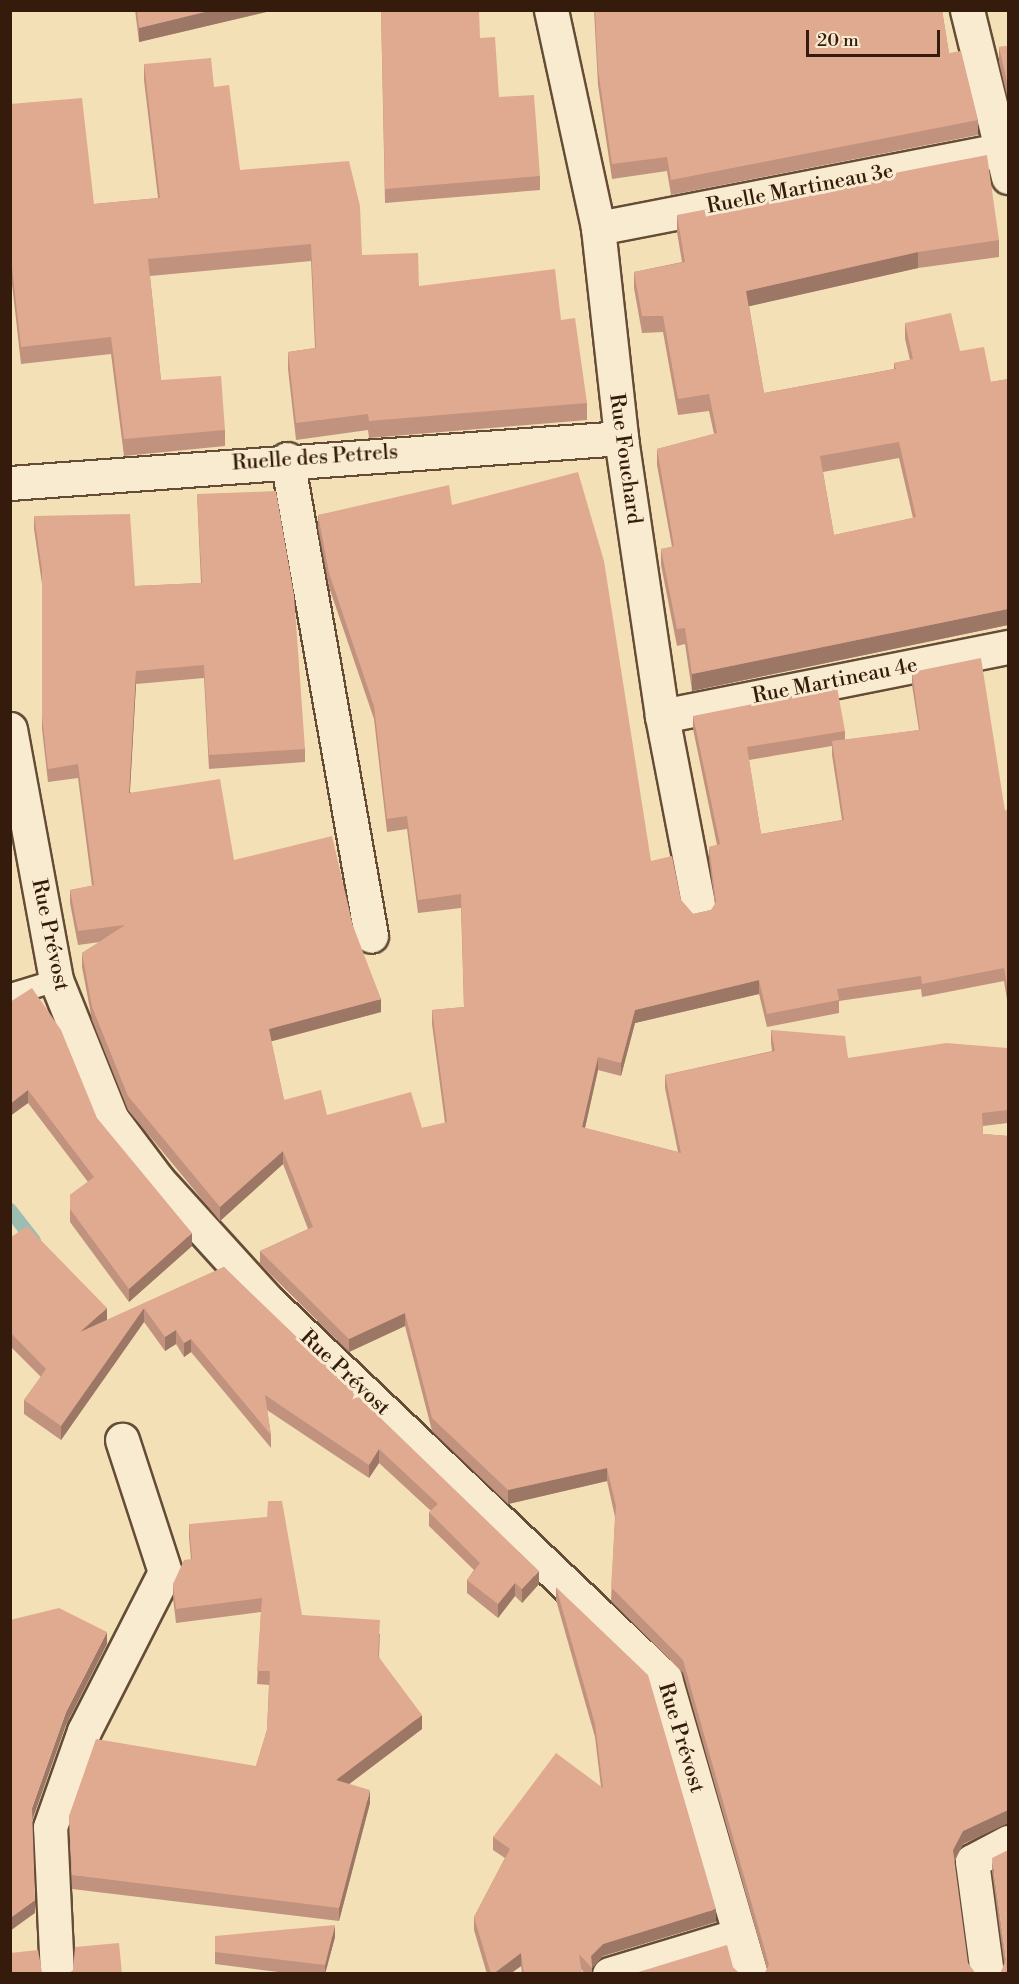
<!DOCTYPE html>
<meta charset="utf-8">
<style>
body{margin:0}
#map{position:relative;width:1019px;height:1984px;overflow:hidden;background:#f4e0b6;font-family:"Libre Bodoni",serif}
div>[style]{position:absolute}
[style*='--x']{left:calc(var(--x)*1px);top:calc(var(--y)*1px);width:calc(var(--w)*1px);rotate:calc(var(--a)*1deg)}
.stream>*{height:14px;margin:-7px;padding:0 7px;transform-origin:7px;border-radius:7px;background:#9cbdb2}
.roads{filter:drop-shadow(2px 0 #654c36) drop-shadow(-2px 0 #654c36) drop-shadow(0 2px #654c36) drop-shadow(0 -2px #654c36)}
.service>*{height:21px;margin:-10.5px;padding:0 10.5px;transform-origin:10.5px;border-radius:10.5px;background:#f8ebd0}
.minor>*{height:33px;margin:-16.5px;padding:0 16.5px;transform-origin:16.5px;border-radius:16.5px;background:#f8ebd0}
.wall>*{inset:0;background:#c1927d}
.shaded-wall>*{inset:0;background:#9d7766}
.building>*{inset:0;background:#e0aa91}
span{translate:-50% -50%;white-space:nowrap;text-align:center;line-height:1.15;-webkit-text-stroke:6px #f8ebd0;paint-order:stroke}
.street-label{font-size:21px;color:#351b0b}
.frame{position:absolute;inset:0;border:12px solid #351b0b;pointer-events:none}
.scale{position:absolute;left:806px;top:30px;width:134px;height:27px;box-sizing:border-box;border:3px solid #351b0b;border-top:0;padding-left:8px;font-size:18px;line-height:21px;white-space:nowrap;color:#351b0b;-webkit-text-stroke:4px #f8ebd0;paint-order:stroke}
</style>
<div id="map">
<div class="stream">
<i style="--x:10;--y:1210;--w:39;--a:52"></i>
</div>
<div class="roads">
<div class="service">
<i style="--x:10;--y:994;--w:48;--a:-16.9"></i>
</div>
<div class="minor">
<i style="--x:551;--y:10;--w:223;--a:77.8"></i>
<i style="--x:598;--y:228;--w:211;--a:83.7"></i>
<i style="--x:621;--y:438;--w:281;--a:81.6"></i>
<i style="--x:662;--y:716;--w:197;--a:79.1"></i>
<i style="--x:967;--y:10;--w:172;--a:76.2"></i>
<i style="--x:598;--y:228;--w:418;--a:-11"></i>
<i style="--x:287;--y:459;--w:484;--a:80"></i>
<i style="--x:10;--y:483;--w:613;--a:-4.21"></i>
<i style="--x:662;--y:716;--w:353;--a:-11.3"></i>
<i style="--x:10;--y:729;--w:255;--a:79.6"></i>
<i style="--x:56;--y:980;--w:150;--a:68.1"></i>
<i style="--x:112;--y:1119;--w:76;--a:53"></i>
<i style="--x:158;--y:1180;--w:166;--a:47.7"></i>
<i style="--x:270;--y:1303;--w:545;--a:43.51"></i>
<i style="--x:665;--y:1678;--w:308;--a:73.8"></i>
<i style="--x:57;--y:1974;--w:147;--a:-92.7"></i>
<i style="--x:50;--y:1827;--w:102;--a:-70.5"></i>
<i style="--x:84;--y:1731;--w:178;--a:-63"></i>
<i style="--x:165;--y:1572;--w:139;--a:-108"></i>
<i style="--x:609;--y:1974;--w:136;--a:-16.7"></i>
<i style="--x:987;--y:1974;--w:114;--a:-97.6"></i>
<i style="--x:972;--y:1861;--w:41;--a:-27.8"></i>
</div>
</div>
<div class="wall">
<i style="clip-path:polygon(135px 10px,275px 10px,139px 42px)"></i>
<i style="clip-path:polygon(381px 10px,480px 38px,499px 97px,540px 176px,540px 190px,385px 203px)"></i>
<i style="clip-path:polygon(594px 10px,942px 10px,949px 53px,978px 120px,978px 135px,671px 195px,667px 171px,612px 179px,598px 85px)"></i>
<i style="clip-path:polygon(1008px 46px,1008px 100px,999px 62px,999px 47px)"></i>
<i style="clip-path:polygon(144px 64px,214px 87px,240px 170px,362px 255px,419px 286px,561px 320px,587px 403px,587px 420px,369px 438px,368px 430px,296px 440px,288px 369px,288px 352px,315px 348px,311px 261px,150px 276px,161px 380px,225px 430px,225px 446px,124px 456px,111px 354px,21px 364px,12px 284px,10px 284px,10px 104px,94px 204px,158px 198px,144px 80px)"></i>
<i style="clip-path:polygon(evenodd,677px 215px,999px 240px,999px 257px,918px 268px,749px 306px,764px 393px,894px 369px,894px 363px,910px 360px,905px 339px,905px 323px,960px 351px,991px 382px,1008px 379px,1008px 625px,692px 691px,685px 644px,677px 646px,661px 565px,661px 549px,672px 547px,657px 465px,657px 449px,714px 434px,709px 411px,678px 415px,663px 332px,642px 333px,634px 288px,634px 272px,682px 262px,677px 232px,677px 215px,899px 458px,913px 518px,834px 535px,823px 472px,899px 458px)"></i>
<i style="clip-path:polygon(evenodd,197px 494px,305px 749px,305px 762px,209px 769px,204px 678px,136px 684px,130px 792px,234px 860px,353px 926px,381px 1012px,271px 1041px,284px 1100px,327px 1115px,422px 1128px,445px 1123px,432px 1024px,432px 1010px,464px 1007px,461px 908px,418px 913px,407px 829px,387px 832px,374px 719px,329px 587px,318px 528px,318px 515px,452px 505px,651px 861px,681px 900px,693px 914px,711px 910px,715px 905px,709px 860px,709px 847px,717px 845px,693px 729px,693px 716px,845px 731px,845px 740px,919px 730px,912px 685px,912px 672px,1005px 811px,1008px 809px,1008px 1006px,1004px 981px,922px 997px,921px 989px,839px 1001px,839px 1013px,767px 1027px,759px 994px,635px 1023px,621px 1076px,598px 1070px,585px 1128px,678px 1152px,665px 1088px,665px 1075px,772px 1051px,771px 1043px,771px 1030px,848px 1058px,1008px 1048px,1008px 1123px,983px 1126px,983px 1134px,1008px 1136px,1008px 1823px,963px 1844px,955px 1861px,767px 1969px,683px 1673px,611px 1601px,615px 1517px,607px 1481px,508px 1504px,432px 1431px,405px 1326px,349px 1352px,260px 1264px,260px 1251px,308px 1229px,283px 1164px,220px 1221px,128px 1110px,92px 1020px,82px 967px,82px 953px,100px 942px,78px 945px,70px 903px,70px 890px,92px 886px,78px 778px,48px 782px,42px 729px,42px 584px,34px 529px,34px 516px,135px 586px,201px 583px,197px 494px,832px 746px,832px 755px,842px 820px,761px 834px,749px 760px,832px 746px)"></i>
<i style="clip-path:polygon(10px 1002px,192px 1246px,129px 1302px,70px 1222px,70px 1195px,88px 1182px,28px 1103px,10px 1116px)"></i>
<i style="clip-path:polygon(10px 1238px,107px 1320px,224px 1267px,539px 1584px,522px 1603px,515px 1596px,498px 1618px,467px 1593px,467px 1580px,474px 1570px,429px 1526px,429px 1512px,431px 1511px,379px 1463px,369px 1478px,267px 1410px,271px 1435px,271px 1448px,191px 1352px,184px 1357px,176px 1344px,165px 1351px,144px 1322px,61px 1440px,24px 1414px,24px 1400px,41px 1377px,10px 1346px)"></i>
<i style="clip-path:polygon(189px 1524px,302px 1615px,380px 1634px,379px 1657px,422px 1729px,349px 1784px,370px 1803px,339px 1921px,72px 1889px,69px 1816px,256px 1766px,267px 1730px,269px 1685px,257px 1684px,261px 1612px,176px 1623px,173px 1598px,173px 1584px,191px 1559px,189px 1537px)"></i>
<i style="clip-path:polygon(556px 1587px,716px 1922px,603px 1956px,592px 1968px,592px 1974px,585px 1974px,581px 1969px,582px 1974px,522px 1974px,521px 1966px,510px 1974px,487px 1974px,474px 1930px,474px 1917px,505px 1858px,493px 1850px,493px 1837px,601px 1787px,595px 1737px,556px 1600px)"></i>
<i style="clip-path:polygon(992px 1858px,1008px 1974px,1004px 1962px,992px 1871px)"></i>
<i style="clip-path:polygon(215px 1936px,335px 1937px,325px 1974px,295px 1974px,215px 1964px)"></i>
</div>
<div class="shaded-wall">
<i style="clip-path:polygon(213px 10px,275px 10px,139px 42px,139px 28px)"></i>
<i style="clip-path:polygon(918px 252px,918px 268px,746px 307px,746px 291px)"></i>
<i style="clip-path:polygon(1008px 609px,1008px 625px,692px 691px,692px 674px)"></i>
<i style="clip-path:polygon(136px 671px,136px 684px,129px 806px,129px 793px)"></i>
<i style="clip-path:polygon(759px 980px,759px 994px,635px 1023px,621px 1076px,621px 1063px,635px 1010px)"></i>
<i style="clip-path:polygon(381px 999px,381px 1012px,269px 1042px,269px 1029px)"></i>
<i style="clip-path:polygon(598px 1057px,598px 1070px,582px 1141px,582px 1127px)"></i>
<i style="clip-path:polygon(28px 1090px,28px 1103px,10px 1116px,10px 1104px)"></i>
<i style="clip-path:polygon(283px 1151px,283px 1164px,220px 1221px,220px 1207px)"></i>
<i style="clip-path:polygon(192px 1233px,192px 1246px,129px 1302px,129px 1289px)"></i>
<i style="clip-path:polygon(107px 1308px,107px 1322px,80px 1332px)"></i>
<i style="clip-path:polygon(144px 1308px,144px 1322px,61px 1440px,61px 1426px)"></i>
<i style="clip-path:polygon(405px 1313px,405px 1326px,349px 1352px,349px 1339px)"></i>
<i style="clip-path:polygon(176px 1330px,176px 1344px,165px 1351px,165px 1337px)"></i>
<i style="clip-path:polygon(191px 1339px,191px 1352px,184px 1357px,184px 1343px)"></i>
<i style="clip-path:polygon(379px 1449px,379px 1463px,369px 1478px,369px 1465px)"></i>
<i style="clip-path:polygon(607px 1468px,607px 1481px,508px 1504px,508px 1490px)"></i>
<i style="clip-path:polygon(539px 1571px,539px 1584px,522px 1603px,522px 1589px)"></i>
<i style="clip-path:polygon(515px 1583px,515px 1596px,498px 1618px,498px 1604px)"></i>
<i style="clip-path:polygon(107px 1632px,107px 1644px,66px 1725px,32px 1821px,32px 1808px,66px 1712px)"></i>
<i style="clip-path:polygon(422px 1715px,422px 1729px,336px 1794px,336px 1780px)"></i>
<i style="clip-path:polygon(370px 1790px,370px 1803px,339px 1921px,339px 1908px)"></i>
<i style="clip-path:polygon(1008px 1810px,1008px 1823px,963px 1844px,953px 1863px,953px 1850px,963px 1831px)"></i>
<i style="clip-path:polygon(35px 1900px,35px 1913px,10px 1931px,10px 1918px)"></i>
<i style="clip-path:polygon(716px 1909px,716px 1922px,603px 1956px,592px 1968px,591px 1956px,603px 1944px)"></i>
<i style="clip-path:polygon(335px 1925px,335px 1937px,325px 1974px,325px 1965px)"></i>
<i style="clip-path:polygon(521px 1953px,521px 1966px,510px 1974px,493px 1974px)"></i>
</div>
<div class="building">
<i style="clip-path:polygon(137px 10px,213px 10px,139px 28px)"></i>
<i style="clip-path:polygon(381px 10px,479px 10px,480px 38px,495px 37px,499px 97px,534px 95px,540px 176px,385px 189px)"></i>
<i style="clip-path:polygon(595px 10px,942px 10px,949px 53px,961px 51px,978px 120px,671px 180px,667px 157px,612px 164px,598px 70px)"></i>
<i style="clip-path:polygon(1008px 46px,1008px 86px,999px 47px)"></i>
<i style="clip-path:polygon(211px 58px,214px 87px,229px 85px,240px 170px,349px 161px,360px 206px,362px 255px,418px 253px,419px 286px,555px 269px,561px 320px,575px 318px,587px 403px,369px 421px,368px 414px,296px 423px,288px 352px,316px 348px,311px 244px,148px 259px,161px 380px,221px 376px,225px 430px,124px 439px,111px 337px,21px 347px,12px 267px,10px 268px,10px 104px,82px 98px,94px 204px,160px 198px,144px 64px)"></i>
<i style="clip-path:polygon(evenodd,987px 155px,999px 240px,918px 252px,746px 291px,764px 393px,896px 369px,894px 363px,913px 359px,905px 323px,951px 313px,960px 351px,984px 347px,991px 382px,1008px 379px,1008px 609px,692px 674px,685px 628px,677px 629px,661px 549px,674px 546px,657px 449px,717px 433px,709px 394px,678px 399px,663px 316px,642px 316px,634px 272px,685px 262px,677px 215px,987px 155px,899px 442px,916px 517px,834px 535px,820px 456px,899px 442px)"></i>
<i style="clip-path:polygon(578px 472px,604px 561px,651px 861px,672px 856px,681px 900px,693px 914px,711px 910px,716px 902px,709px 847px,720px 844px,693px 716px,837px 687px,845px 731px,747px 747px,761px 834px,844px 820px,832px 741px,920px 730px,912px 672px,981px 658px,1005px 811px,1008px 809px,1008px 993px,1004px 968px,922px 984px,921px 976px,837px 989px,839px 1000px,767px 1014px,759px 980px,635px 1010px,621px 1063px,598px 1057px,582px 1127px,681px 1153px,665px 1075px,775px 1051px,771px 1030px,845px 1036px,848px 1058px,946px 1043px,1008px 1048px,1008px 1110px,982px 1113px,983px 1134px,1008px 1136px,1008px 1810px,963px 1831px,953px 1850px,968px 1963px,976px 1974px,764px 1974px,769px 1965px,683px 1660px,611px 1587px,616px 1506px,607px 1468px,508px 1490px,432px 1418px,405px 1313px,349px 1339px,260px 1251px,313px 1227px,283px 1151px,220px 1207px,128px 1096px,92px 1007px,82px 953px,125px 925px,78px 931px,70px 890px,94px 885px,78px 764px,48px 769px,42px 716px,42px 570px,34px 516px,130px 514px,135px 586px,202px 583px,197px 494px,276px 491px,294px 595px,305px 749px,209px 755px,204px 665px,136px 671px,129px 793px,220px 779px,234px 860px,332px 836px,353px 926px,381px 999px,269px 1029px,284px 1100px,321px 1090px,327px 1115px,411px 1092px,422px 1128px,447px 1122px,432px 1010px,464px 1007px,461px 894px,418px 900px,407px 816px,387px 819px,374px 706px,329px 573px,318px 515px,449px 485px,452px 505px)"></i>
<i style="clip-path:polygon(32px 988px,61px 1030px,97px 1118px,192px 1233px,129px 1289px,70px 1209px,70px 1195px,94px 1177px,28px 1090px,10px 1104px,10px 1002px)"></i>
<i style="clip-path:polygon(27px 1226px,107px 1308px,80px 1332px,224px 1267px,539px 1571px,522px 1589px,515px 1583px,498px 1604px,467px 1580px,480px 1563px,429px 1512px,438px 1504px,379px 1449px,369px 1465px,265px 1395px,271px 1435px,191px 1339px,184px 1343px,176px 1330px,165px 1337px,144px 1308px,61px 1426px,24px 1400px,46px 1369px,10px 1332px,10px 1238px)"></i>
<i style="clip-path:polygon(268px 1501px,282px 1501px,302px 1615px,380px 1620px,378px 1656px,422px 1715px,336px 1780px,370px 1790px,339px 1908px,72px 1875px,69px 1816px,96px 1739px,256px 1766px,267px 1730px,270px 1671px,257px 1671px,262px 1598px,176px 1609px,173px 1584px,184px 1560px,192px 1559px,189px 1524px,267px 1517px)"></i>
<i style="clip-path:polygon(556px 1587px,648px 1675px,716px 1909px,603px 1944px,591px 1956px,592px 1968px,579px 1954px,582px 1974px,524px 1974px,521px 1953px,493px 1974px,491px 1974px,474px 1917px,510px 1849px,493px 1837px,556px 1753px,603px 1788px,595px 1724px)"></i>
<i style="clip-path:polygon(59px 1608px,107px 1632px,66px 1712px,32px 1808px,35px 1900px,10px 1918px,10px 1620px)"></i>
<i style="clip-path:polygon(1008px 1850px,1008px 1974px,1000px 1974px,1006px 1959px,992px 1858px)"></i>
<i style="clip-path:polygon(335px 1925px,325px 1965px,215px 1952px,215px 1936px)"></i>
<i style="clip-path:polygon(119px 1943px,122px 1974px,68px 1974px,73px 1970px,75px 1947px)"></i>
<i style="clip-path:polygon(727px 1945px,733px 1967px,740px 1974px,632px 1974px)"></i>
<i style="clip-path:polygon(38px 1950px,42px 1972px,45px 1974px,10px 1974px,10px 1953px)"></i>
</div>
<div class="street-label">
<span style="left:800px;top:189px;rotate:-11deg">Ruelle Martineau 3e</span>
<span style="left:315px;top:458px;rotate:-4deg">Ruelle des Petrels</span>
<span style="left:625px;top:459px;rotate:82deg">Rue Fouchard</span>
<span style="left:835px;top:681px;rotate:-11deg">Rue Martineau 4e</span>
<span style="left:50px;top:935px;rotate:78deg">Rue Prévost</span>
<span style="left:345px;top:1373px;rotate:43deg">Rue Prévost</span>
<span style="left:681px;top:1738px;rotate:73deg">Rue Prévost</span>
</div>
<div class="frame"></div>
<div class="scale">20 m</div>
</div>
